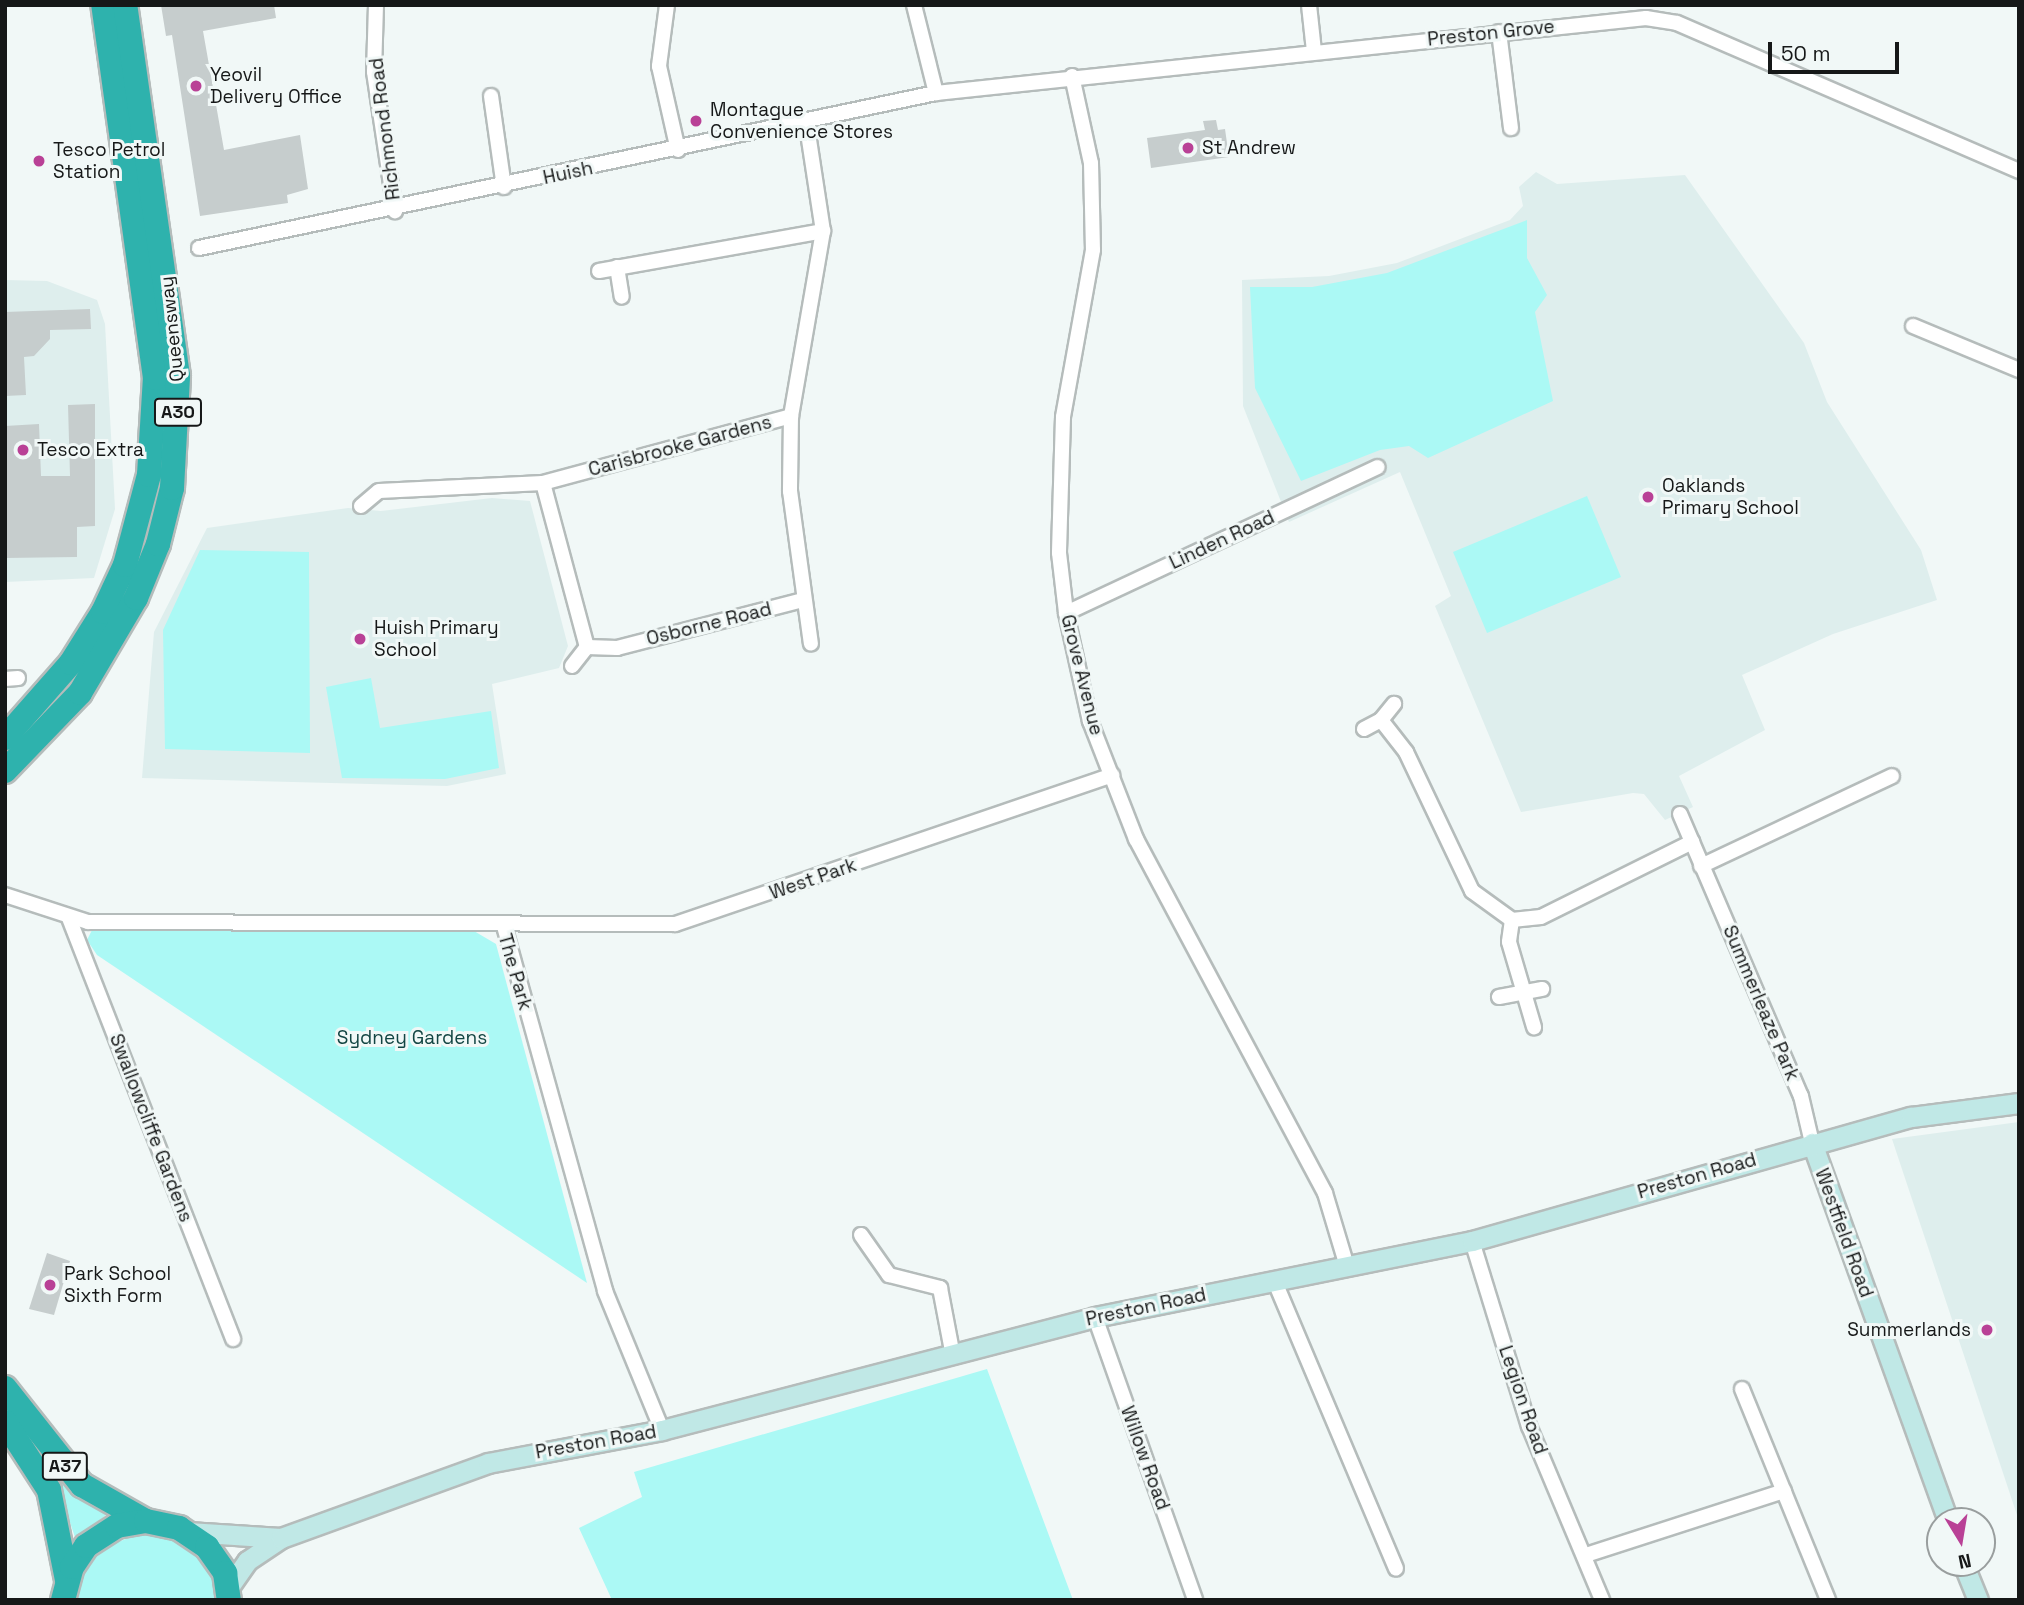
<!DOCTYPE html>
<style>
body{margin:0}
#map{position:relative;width:2024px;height:1605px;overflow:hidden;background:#f1f8f7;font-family:"Space Grotesk",sans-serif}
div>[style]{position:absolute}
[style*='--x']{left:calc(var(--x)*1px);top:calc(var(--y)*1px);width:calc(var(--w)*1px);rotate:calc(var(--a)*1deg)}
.built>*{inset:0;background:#deeeed}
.green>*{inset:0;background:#abf9f5}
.building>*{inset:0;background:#c6cdcd}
.roads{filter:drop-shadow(2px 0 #b5bcbb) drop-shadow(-2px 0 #b5bcbb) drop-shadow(0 2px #b5bcbb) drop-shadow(0 -2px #b5bcbb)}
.street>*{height:14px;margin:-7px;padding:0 7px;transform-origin:7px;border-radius:7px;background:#fff}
.secondary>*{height:19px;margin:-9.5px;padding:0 9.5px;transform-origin:9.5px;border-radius:9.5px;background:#c0e8e6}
.highway>*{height:24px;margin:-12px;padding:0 12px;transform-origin:12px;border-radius:12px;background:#2eb2ad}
.dots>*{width:19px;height:19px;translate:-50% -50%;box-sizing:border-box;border:4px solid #f1f8f7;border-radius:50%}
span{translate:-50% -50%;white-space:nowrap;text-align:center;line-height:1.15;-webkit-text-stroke:6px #f1f8f7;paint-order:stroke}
.shield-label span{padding:2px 5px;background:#f1f8f7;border:2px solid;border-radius:5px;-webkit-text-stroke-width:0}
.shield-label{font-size:18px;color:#161818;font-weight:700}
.street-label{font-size:19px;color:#161818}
.poi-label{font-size:19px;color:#161818}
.left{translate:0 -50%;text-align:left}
.right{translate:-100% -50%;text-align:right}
.park-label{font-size:19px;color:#124543}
.frame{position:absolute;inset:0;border:7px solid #161818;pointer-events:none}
.north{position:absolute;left:1926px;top:1507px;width:70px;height:70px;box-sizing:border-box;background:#f1f8f7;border:2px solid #999e9e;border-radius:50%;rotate:169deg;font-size:19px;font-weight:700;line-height:28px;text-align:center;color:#161818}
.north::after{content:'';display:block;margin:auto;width:24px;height:32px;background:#b94196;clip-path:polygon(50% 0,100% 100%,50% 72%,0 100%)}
.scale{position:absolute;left:1768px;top:42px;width:131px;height:32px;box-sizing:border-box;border:4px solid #161818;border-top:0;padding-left:9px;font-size:21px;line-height:24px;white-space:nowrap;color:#161818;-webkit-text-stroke:5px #f1f8f7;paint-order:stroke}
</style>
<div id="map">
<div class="built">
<i style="clip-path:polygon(1536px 172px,1557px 184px,1685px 175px,1804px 343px,1827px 402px,1921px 550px,1937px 600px,1833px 634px,1742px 675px,1765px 730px,1679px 776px,1693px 807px,1665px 820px,1644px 794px,1633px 793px,1521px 812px,1435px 606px,1451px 596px,1400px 472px,1289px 522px,1243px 406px,1242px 280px,1329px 276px,1397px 263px,1510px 220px,1523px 206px,1519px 187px)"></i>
<i style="clip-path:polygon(5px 280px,47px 281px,97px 300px,105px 324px,115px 509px,94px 578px,5px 582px)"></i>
<i style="clip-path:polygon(492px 498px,530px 501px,568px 646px,559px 668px,492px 684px,506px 774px,447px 786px,142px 778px,154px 632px,207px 528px,348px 508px,381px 511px)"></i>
<i style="clip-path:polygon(2019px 1122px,2019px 1521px,1892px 1139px)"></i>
</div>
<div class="green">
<i style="clip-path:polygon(1527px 220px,1527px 258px,1547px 295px,1535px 312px,1553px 401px,1428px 458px,1409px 446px,1380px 450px,1301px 481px,1255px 388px,1250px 287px,1312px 287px,1387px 273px)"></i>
<i style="clip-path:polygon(1587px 496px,1621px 577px,1487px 633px,1453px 552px)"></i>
<i style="clip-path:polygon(200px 550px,309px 552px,310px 753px,165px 749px,163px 630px)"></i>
<i style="clip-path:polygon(371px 678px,380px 728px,491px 711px,499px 768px,445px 779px,342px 778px,326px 687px)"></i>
<i style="clip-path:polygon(112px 927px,474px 931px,496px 944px,587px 1283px,97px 955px,87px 940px,92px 930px)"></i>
<i style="clip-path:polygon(987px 1369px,1073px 1600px,612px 1600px,579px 1528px,642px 1497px,634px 1472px)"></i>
<i style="clip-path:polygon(61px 1478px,85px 1502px,107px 1514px,76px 1540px,56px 1482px)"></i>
<i style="clip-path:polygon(143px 1532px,167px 1535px,195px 1550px,213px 1577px,218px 1600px,77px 1600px,83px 1573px,101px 1549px)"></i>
</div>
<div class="building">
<i style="clip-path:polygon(161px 5px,274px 5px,276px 18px,203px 31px,224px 150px,300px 135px,308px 189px,287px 195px,288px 203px,200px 216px,172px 35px,166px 36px)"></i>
<i style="clip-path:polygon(1216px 120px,1218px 130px,1225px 129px,1229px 157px,1151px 168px,1147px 138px,1205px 130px,1203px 121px)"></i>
<i style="clip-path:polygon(90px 309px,91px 329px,50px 330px,50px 339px,34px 356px,24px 357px,26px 395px,5px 396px,5px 312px)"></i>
<i style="clip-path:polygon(95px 404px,95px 526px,77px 527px,77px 557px,5px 558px,5px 426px,39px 424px,41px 476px,70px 476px,68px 405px)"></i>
<i style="clip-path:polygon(47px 1253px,70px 1261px,54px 1315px,29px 1309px)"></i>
</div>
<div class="roads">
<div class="street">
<i style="--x:376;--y:5;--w:67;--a:91.7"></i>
<i style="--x:374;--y:72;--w:141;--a:81.4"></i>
<i style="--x:667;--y:5;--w:62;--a:97.5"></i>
<i style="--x:659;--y:66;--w:86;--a:77.3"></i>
<i style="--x:914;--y:5;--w:91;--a:76"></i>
<i style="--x:1309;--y:5;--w:46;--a:83.8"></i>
<i style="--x:1499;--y:32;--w:97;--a:82.9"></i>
<i style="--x:1072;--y:76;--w:89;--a:77.7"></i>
<i style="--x:1091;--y:163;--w:87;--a:88.7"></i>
<i style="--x:1093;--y:250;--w:170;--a:100.2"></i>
<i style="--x:1063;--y:417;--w:136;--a:91.7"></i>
<i style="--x:1059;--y:553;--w:60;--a:83.3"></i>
<i style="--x:1066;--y:613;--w:111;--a:77.5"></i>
<i style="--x:1090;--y:721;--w:127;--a:68.7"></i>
<i style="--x:1136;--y:839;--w:401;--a:61.9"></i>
<i style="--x:1325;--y:1193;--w:73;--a:73.3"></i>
<i style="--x:491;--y:96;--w:92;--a:81.9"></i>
<i style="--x:806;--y:120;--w:112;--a:81.3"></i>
<i style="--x:823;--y:231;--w:188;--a:99.8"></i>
<i style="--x:791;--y:416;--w:75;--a:90.8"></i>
<i style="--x:790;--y:491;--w:154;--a:82.2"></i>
<i style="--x:199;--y:248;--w:753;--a:-11.88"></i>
<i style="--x:936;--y:93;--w:714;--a:-6.03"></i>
<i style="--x:1646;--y:18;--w:31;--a:9"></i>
<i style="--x:1677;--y:23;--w:373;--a:23.4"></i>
<i style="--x:617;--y:267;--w:30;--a:81"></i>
<i style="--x:599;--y:271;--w:228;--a:-10.1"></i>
<i style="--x:1913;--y:326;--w:115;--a:22.5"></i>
<i style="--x:543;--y:483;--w:170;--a:75"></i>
<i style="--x:361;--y:506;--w:23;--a:-40"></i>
<i style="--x:379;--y:491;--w:164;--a:-2.8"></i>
<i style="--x:543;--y:483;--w:257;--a:-15.1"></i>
<i style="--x:1066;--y:613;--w:344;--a:-25.1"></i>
<i style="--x:587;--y:647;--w:30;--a:2"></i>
<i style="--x:617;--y:648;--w:191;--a:-14.5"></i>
<i style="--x:572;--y:666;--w:24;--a:-52"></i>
<i style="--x:5;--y:679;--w:13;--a:-4"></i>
<i style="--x:1381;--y:720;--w:21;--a:-51"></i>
<i style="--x:1364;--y:729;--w:19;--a:-28"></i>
<i style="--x:1381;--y:720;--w:41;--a:52"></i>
<i style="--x:1406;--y:752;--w:154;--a:64.6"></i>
<i style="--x:1472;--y:891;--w:49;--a:35.9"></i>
<i style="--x:1512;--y:920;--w:29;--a:-6"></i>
<i style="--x:1541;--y:917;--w:169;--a:-26.4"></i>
<i style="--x:1680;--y:814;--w:307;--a:66.8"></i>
<i style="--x:1801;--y:1096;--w:48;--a:76.8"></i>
<i style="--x:1701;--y:866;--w:211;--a:-25.2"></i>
<i style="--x:5;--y:895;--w:87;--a:18"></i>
<i style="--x:88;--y:922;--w:587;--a:0.2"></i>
<i style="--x:675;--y:924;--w:462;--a:-18.8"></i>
<i style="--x:69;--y:918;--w:452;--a:68.7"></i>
<i style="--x:1512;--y:920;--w:22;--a:98"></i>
<i style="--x:1509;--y:942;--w:89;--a:73.6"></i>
<i style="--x:504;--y:926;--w:379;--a:74.5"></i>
<i style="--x:605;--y:1291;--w:150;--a:67.7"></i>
<i style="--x:1499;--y:997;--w:44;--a:-10.5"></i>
<i style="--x:861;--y:1235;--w:49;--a:55"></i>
<i style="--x:889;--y:1275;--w:53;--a:14.3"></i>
<i style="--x:940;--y:1288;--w:69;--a:79.2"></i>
<i style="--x:1472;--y:1241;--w:194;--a:72.9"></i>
<i style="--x:1529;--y:1426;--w:189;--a:67.2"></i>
<i style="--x:1275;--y:1282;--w:311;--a:67.1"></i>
<i style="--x:1095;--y:1317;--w:300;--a:70.5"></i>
<i style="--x:1742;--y:1389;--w:228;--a:67.8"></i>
<i style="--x:1586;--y:1555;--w:208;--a:-17.9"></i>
</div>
<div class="secondary">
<i style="--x:1812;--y:1143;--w:402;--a:70.2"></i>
<i style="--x:188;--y:1532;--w:93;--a:3.7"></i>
<i style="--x:1963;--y:1563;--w:40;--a:68"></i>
<i style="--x:229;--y:1587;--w:32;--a:-55"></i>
<i style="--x:247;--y:1561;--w:41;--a:-34.1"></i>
<i style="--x:281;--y:1538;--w:220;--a:-19.9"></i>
<i style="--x:488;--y:1463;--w:177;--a:-10.7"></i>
<i style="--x:662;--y:1430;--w:448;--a:-14.6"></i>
<i style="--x:1095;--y:1317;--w:385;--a:-11.4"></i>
<i style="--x:1472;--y:1241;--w:456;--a:-15.8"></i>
<i style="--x:1911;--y:1117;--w:109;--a:-7.4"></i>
</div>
<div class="highway">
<i style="--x:5;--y:738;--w:100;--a:-48.7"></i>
<i style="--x:71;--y:663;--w:60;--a:-57.9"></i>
<i style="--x:103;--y:612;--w:52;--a:-64.9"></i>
<i style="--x:125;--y:565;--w:93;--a:-75.1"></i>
<i style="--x:149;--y:475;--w:97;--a:-86.5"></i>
<i style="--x:155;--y:378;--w:377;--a:-97.9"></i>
<i style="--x:5;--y:771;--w:108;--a:-46.1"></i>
<i style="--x:80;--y:693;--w:110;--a:-59.5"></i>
<i style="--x:136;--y:598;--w:58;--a:-67.8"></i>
<i style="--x:158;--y:544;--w:58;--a:-76"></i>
<i style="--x:172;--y:488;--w:112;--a:-86.9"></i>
<i style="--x:178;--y:376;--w:375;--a:-98.1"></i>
<i style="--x:5;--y:1388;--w:124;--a:51.6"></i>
<i style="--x:82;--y:1485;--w:73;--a:29.4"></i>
<i style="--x:5;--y:1422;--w:81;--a:57.1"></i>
<i style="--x:49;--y:1490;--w:92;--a:78.7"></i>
<i style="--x:63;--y:1600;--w:34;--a:-75"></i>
<i style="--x:72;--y:1567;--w:25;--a:-56"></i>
<i style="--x:86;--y:1546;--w:37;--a:-33"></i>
<i style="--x:117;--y:1526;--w:29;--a:-10"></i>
<i style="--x:146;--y:1521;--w:34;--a:12"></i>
<i style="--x:179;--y:1528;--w:34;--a:34"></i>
<i style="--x:207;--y:1547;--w:32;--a:55"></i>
<i style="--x:225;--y:1573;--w:27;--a:82"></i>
</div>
</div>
<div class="dots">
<i style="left:196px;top:86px;background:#b94196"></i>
<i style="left:696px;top:121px;background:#b94196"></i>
<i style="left:1188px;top:148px;background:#b94196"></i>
<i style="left:39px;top:161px;background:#b94196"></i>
<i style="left:23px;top:450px;background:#b94196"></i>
<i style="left:1648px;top:497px;background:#b94196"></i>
<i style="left:360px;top:639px;background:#b94196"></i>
<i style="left:50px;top:1285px;background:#b94196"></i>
<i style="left:1987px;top:1330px;background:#b94196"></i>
</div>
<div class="shield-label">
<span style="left:178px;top:412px">A30</span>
<span style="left:65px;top:1466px">A37</span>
</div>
<div class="street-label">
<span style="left:1491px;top:33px;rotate:-6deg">Preston Grove</span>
<span style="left:385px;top:129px;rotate:-97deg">Richmond Road</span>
<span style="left:568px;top:173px;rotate:-12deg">Huish</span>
<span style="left:172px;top:329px;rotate:-96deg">Queensway</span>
<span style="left:680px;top:446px;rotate:-15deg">Carisbrooke Gardens</span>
<span style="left:1222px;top:540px;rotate:-25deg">Linden Road</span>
<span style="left:709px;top:624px;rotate:-14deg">Osborne Road</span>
<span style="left:1082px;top:675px;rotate:76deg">Grove Avenue</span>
<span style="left:813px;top:879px;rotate:-19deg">West Park</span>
<span style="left:515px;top:972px;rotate:74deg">The Park</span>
<span style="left:1761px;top:1003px;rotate:67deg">Summerleaze Park</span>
<span style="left:151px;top:1128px;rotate:69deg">Swallowcliffe Gardens</span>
<span style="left:1697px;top:1176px;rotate:-16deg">Preston Road</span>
<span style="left:1844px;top:1233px;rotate:70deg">Westfield Road</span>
<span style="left:1146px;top:1307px;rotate:-12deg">Preston Road</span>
<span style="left:1523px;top:1400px;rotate:71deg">Legion Road</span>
<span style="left:596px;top:1442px;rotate:-10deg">Preston Road</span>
<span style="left:1145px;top:1458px;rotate:70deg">Willow Road</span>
</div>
<div class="poi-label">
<span class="left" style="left:210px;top:86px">Yeovil<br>Delivery Office</span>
<span class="left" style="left:710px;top:121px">Montague<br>Convenience Stores</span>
<span class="left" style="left:1202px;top:148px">St Andrew</span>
<span class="left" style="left:53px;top:161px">Tesco Petrol<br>Station</span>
<span class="left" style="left:37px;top:450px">Tesco Extra</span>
<span class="left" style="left:1662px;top:497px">Oaklands<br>Primary School</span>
<span class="left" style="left:374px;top:639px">Huish Primary<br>School</span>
<span class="left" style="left:64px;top:1285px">Park School<br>Sixth Form</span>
<span class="right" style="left:1971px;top:1330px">Summerlands</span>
</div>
<div class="park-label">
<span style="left:412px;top:1038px">Sydney Gardens</span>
</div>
<div class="frame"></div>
<div class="north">N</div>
<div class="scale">50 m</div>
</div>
